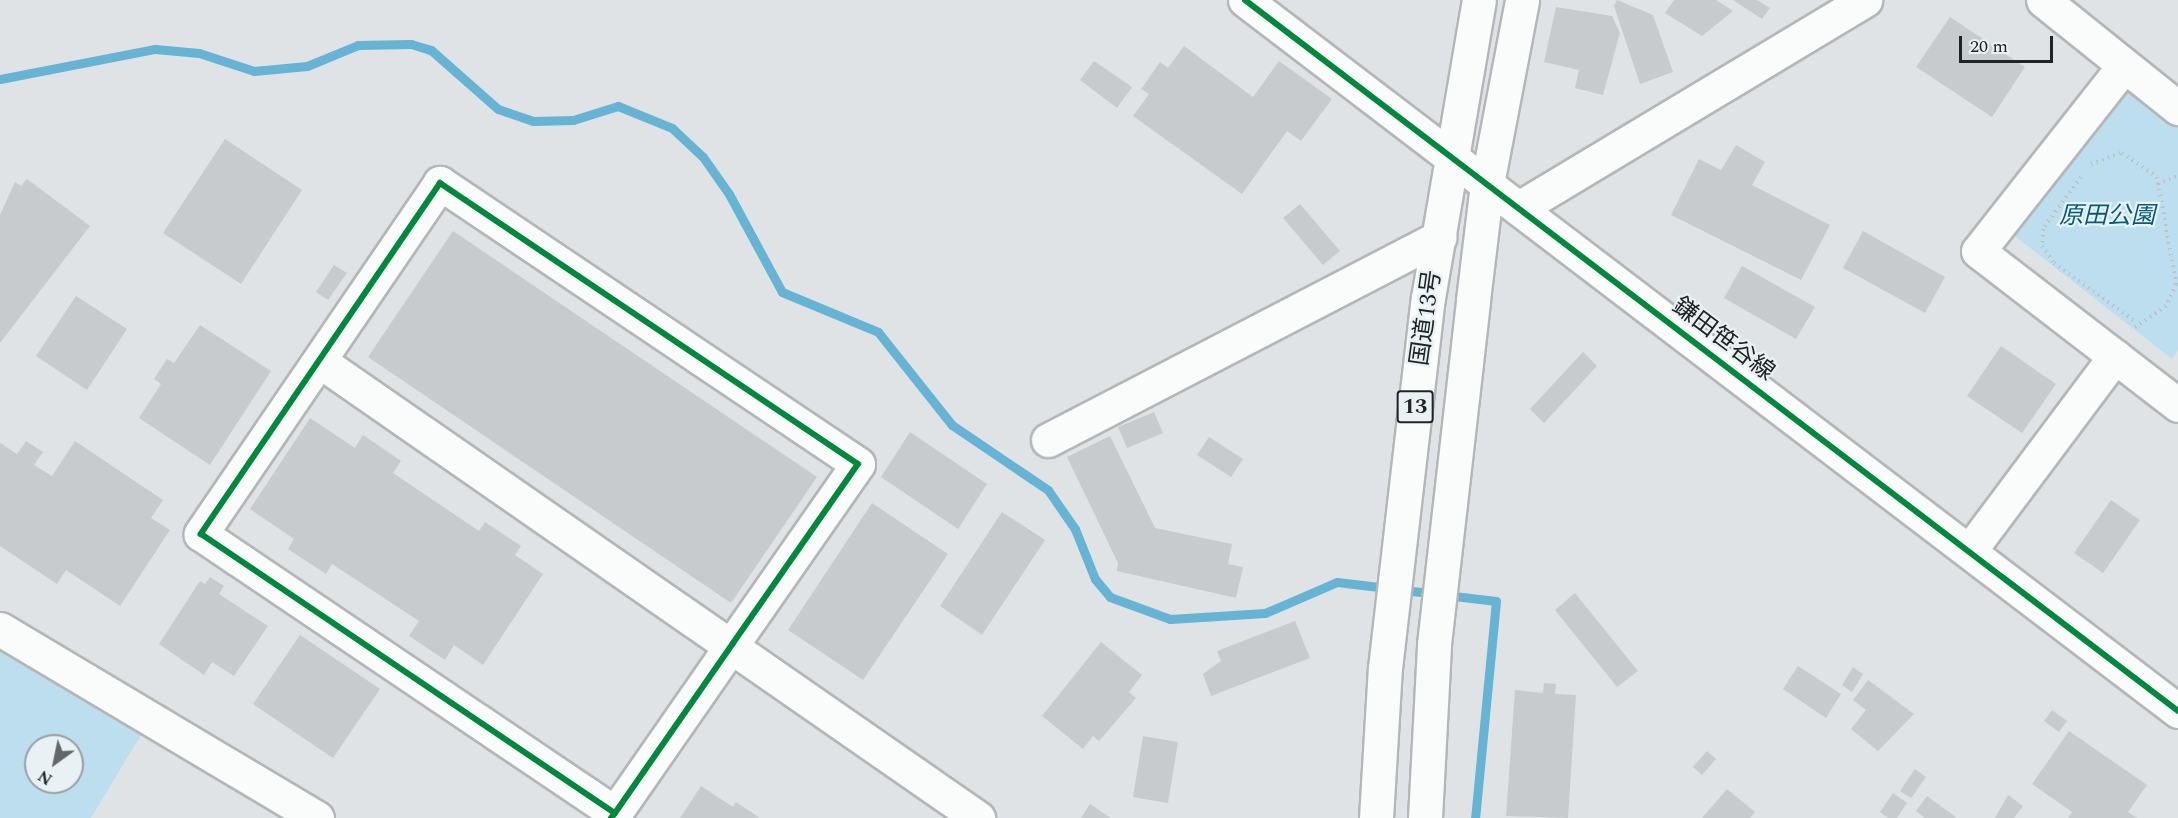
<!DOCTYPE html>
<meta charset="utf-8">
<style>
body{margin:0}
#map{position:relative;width:2178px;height:818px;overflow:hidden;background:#dfe3e5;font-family:Spectral,"Noto Sans JP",serif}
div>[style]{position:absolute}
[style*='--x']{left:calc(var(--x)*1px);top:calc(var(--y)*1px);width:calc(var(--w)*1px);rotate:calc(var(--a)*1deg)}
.green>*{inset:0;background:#bcdeef}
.stream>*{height:9px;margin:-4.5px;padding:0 4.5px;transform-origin:4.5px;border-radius:4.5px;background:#66b3d4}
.building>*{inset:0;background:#c8cbcd}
.path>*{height:4px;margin-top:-2px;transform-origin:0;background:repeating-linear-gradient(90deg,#bfc0c1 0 1.5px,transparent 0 6px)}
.roads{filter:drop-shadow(2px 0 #b4b6b8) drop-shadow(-2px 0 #b4b6b8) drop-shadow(0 2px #b4b6b8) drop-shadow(0 -2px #b4b6b8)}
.minor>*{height:33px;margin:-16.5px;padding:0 16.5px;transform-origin:16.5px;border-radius:16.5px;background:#fafbfb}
.highway>*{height:33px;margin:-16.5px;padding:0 16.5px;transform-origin:16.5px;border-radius:16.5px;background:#fafbfb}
.cycleway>*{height:6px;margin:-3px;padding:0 3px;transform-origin:3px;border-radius:3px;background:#00873e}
span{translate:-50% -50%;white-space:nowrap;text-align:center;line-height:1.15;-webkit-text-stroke:4.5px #eaf1f5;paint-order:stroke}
.shield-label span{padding:2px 4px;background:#eaf1f5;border:2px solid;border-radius:4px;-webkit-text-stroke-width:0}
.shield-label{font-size:22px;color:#212425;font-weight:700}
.park-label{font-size:24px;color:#035b7b;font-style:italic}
.street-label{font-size:24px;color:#212425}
.north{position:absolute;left:24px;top:734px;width:60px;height:60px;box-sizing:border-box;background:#eaf1f5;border:2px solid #9a9fa2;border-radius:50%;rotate:213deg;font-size:16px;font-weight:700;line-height:24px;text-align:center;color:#212425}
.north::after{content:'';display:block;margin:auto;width:21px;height:27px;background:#646768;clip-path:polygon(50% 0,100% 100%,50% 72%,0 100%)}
.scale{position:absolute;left:1959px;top:36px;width:94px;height:27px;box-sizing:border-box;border:3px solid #212425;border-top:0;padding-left:8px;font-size:18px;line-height:21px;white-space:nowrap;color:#212425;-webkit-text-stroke:4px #eaf1f5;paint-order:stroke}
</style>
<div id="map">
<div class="green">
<i style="clip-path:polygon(2125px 78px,2178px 117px,2178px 350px,2172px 359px,2006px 229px)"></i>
<i style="clip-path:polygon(evenodd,0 646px,142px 733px,91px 818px,0 818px,0 646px,36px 746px,72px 746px,72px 782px,36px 782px,36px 746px)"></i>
</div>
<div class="stream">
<i style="--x:0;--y:79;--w:158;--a:-11"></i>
<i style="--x:155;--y:49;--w:44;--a:5.2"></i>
<i style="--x:199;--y:53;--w:58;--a:18.1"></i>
<i style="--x:254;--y:71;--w:53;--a:-5.4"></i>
<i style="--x:307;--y:66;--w:55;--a:-22.4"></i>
<i style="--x:358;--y:45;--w:53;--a:-1.1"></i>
<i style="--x:411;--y:44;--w:21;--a:17"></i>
<i style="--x:431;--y:50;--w:89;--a:41.4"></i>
<i style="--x:498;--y:109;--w:37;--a:19"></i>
<i style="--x:533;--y:121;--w:40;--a:-1.4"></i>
<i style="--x:573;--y:120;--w:47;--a:-17.3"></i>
<i style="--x:618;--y:106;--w:58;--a:22.2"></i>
<i style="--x:672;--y:128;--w:42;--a:43.1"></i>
<i style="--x:703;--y:157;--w:45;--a:54.9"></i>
<i style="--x:729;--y:194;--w:111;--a:61.6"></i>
<i style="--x:782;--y:292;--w:104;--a:22.6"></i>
<i style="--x:878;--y:332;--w:119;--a:51.5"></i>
<i style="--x:952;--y:425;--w:116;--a:34.1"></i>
<i style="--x:1048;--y:490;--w:47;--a:55.3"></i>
<i style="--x:1075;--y:529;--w:54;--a:68.2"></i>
<i style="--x:1095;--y:579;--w:23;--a:50"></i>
<i style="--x:1110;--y:597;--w:64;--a:20.1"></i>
<i style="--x:1170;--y:619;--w:95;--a:-3.6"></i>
<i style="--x:1265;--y:613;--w:78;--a:-23.3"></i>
<i style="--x:1337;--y:582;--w:160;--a:6.8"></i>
<i style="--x:1496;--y:601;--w:218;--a:95.5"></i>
</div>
<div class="building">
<i style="clip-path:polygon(1617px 0,1653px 15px,1673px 72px,1640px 84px,1614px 6px)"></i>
<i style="clip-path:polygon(1674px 0,1716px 0,1733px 11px,1702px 36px,1665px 13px)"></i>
<i style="clip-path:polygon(1733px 0,1757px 0,1770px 8px,1762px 19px)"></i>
<i style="clip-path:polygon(1556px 7px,1612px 16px,1620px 33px,1603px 95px,1575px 88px,1579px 70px,1544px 62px)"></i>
<i style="clip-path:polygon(1950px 17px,2025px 67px,1992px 117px,1916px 67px)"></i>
<i style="clip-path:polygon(1184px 46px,1253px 97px,1279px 61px,1332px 99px,1301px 141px,1287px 131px,1242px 194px,1133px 116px,1149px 94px,1141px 89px,1160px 62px,1168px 68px)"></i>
<i style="clip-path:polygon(1094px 61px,1132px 87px,1117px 108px,1080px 80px)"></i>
<i style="clip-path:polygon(225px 139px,302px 190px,241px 284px,163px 233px)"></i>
<i style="clip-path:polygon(1736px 145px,1765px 162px,1752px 185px,1830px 225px,1801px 280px,1671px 215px,1699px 159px,1721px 170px)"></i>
<i style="clip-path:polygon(27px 179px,90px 226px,0 343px,0 215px,15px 182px,21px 186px)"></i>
<i style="clip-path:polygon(1300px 204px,1340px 251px,1323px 265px,1283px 218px)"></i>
<i style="clip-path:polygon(453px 231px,817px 477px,731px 603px,368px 357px)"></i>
<i style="clip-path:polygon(1863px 231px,1945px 277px,1925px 313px,1843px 268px)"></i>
<i style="clip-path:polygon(334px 265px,347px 273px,328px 300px,316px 292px)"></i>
<i style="clip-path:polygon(1742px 266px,1815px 307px,1796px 339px,1724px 298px)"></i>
<i style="clip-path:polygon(76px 296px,127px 329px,87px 390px,36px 356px)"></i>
<i style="clip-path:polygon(200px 325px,271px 371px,210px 465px,139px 418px,161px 384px,154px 379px,167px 359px,174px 363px)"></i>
<i style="clip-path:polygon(2001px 346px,2056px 384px,2022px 433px,1967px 396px)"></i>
<i style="clip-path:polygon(1583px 352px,1597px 366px,1544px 423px,1530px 409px)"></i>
<i style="clip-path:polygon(1154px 412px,1163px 433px,1127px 448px,1118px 427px)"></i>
<i style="clip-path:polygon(310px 418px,355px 448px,363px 435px,401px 461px,393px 473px,479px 531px,485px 522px,521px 546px,515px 555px,543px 574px,483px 665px,454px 645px,445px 660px,409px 636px,419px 621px,332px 564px,326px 574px,288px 549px,294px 539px,250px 509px)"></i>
<i style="clip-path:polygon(910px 432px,987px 484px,958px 529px,881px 477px)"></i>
<i style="clip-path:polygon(1110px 436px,1155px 528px,1232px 544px,1228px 564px,1243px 567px,1236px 598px,1117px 571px,1118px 563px,1067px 457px)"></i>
<i style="clip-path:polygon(1209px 437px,1243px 459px,1231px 477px,1197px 455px)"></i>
<i style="clip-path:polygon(26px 441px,43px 452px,34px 465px,52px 476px,75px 441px,163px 500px,151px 518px,170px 530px,120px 606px,66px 570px,57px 584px,0 546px,0 443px,17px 454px)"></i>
<i style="clip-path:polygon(2111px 500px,2140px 520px,2103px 573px,2074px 553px)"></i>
<i style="clip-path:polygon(872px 503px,948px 554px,863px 680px,788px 630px)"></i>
<i style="clip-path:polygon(1002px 512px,1045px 540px,982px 635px,940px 606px)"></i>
<i style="clip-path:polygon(210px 577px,224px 586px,219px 594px,268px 626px,234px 676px,212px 662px,204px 675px,159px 644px,200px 581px,205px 584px)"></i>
<i style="clip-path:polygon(1575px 593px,1638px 671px,1617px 687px,1555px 610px)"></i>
<i style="clip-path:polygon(1295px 621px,1310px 658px,1211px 696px,1203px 674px,1221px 661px,1217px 651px)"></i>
<i style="clip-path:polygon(300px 635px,380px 689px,333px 758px,253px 704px)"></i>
<i style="clip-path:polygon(1101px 642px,1142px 675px,1129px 692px,1136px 698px,1099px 741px,1093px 736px,1083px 749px,1042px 716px)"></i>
<i style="clip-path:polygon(1798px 666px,1841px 694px,1826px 718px,1783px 689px)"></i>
<i style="clip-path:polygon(1853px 667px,1863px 674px,1852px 692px,1842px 685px)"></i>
<i style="clip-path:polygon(1868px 680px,1914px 714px,1878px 751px,1851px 729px,1866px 710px,1853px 700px)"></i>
<i style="clip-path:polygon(1544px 683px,1556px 684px,1555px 694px,1576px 695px,1568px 818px,1506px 816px,1515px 690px,1543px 693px)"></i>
<i style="clip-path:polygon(2052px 710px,2067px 721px,2059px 732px,2044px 721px)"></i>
<i style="clip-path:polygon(2069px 731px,2147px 785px,2128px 812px,2137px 818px,2068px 818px,2072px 812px,2032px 784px)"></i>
<i style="clip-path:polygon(1143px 736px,1178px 742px,1168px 803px,1133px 797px)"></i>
<i style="clip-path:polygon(1707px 751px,1716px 759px,1702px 775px,1693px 767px)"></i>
<i style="clip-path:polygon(1915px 769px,1926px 777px,1911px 798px,1900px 791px)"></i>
<i style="clip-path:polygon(701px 786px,733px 807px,736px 802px,760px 818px,680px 818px)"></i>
<i style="clip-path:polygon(1727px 789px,1755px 812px,1750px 818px,1702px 818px)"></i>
<i style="clip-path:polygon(1893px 793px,1907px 803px,1897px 818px,1888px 818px,1880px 812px)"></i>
<i style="clip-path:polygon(2008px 795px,2023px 806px,2014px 818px,1995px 818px)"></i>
<i style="clip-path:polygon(1927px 796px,1957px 818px,1925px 818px,1916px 811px)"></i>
<i style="clip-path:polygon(1090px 804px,1111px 818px,1081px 818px)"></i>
</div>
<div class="path">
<i style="--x:2091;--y:164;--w:33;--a:-20"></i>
<i style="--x:2122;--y:153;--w:42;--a:34.4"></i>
<i style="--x:2157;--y:177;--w:109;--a:79.9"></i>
<i style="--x:2176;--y:284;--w:24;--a:114"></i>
<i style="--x:2166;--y:306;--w:42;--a:145.6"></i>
<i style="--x:2081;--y:177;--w:64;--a:126.2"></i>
<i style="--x:2043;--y:229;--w:17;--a:93"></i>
<i style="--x:2042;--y:246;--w:21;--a:55"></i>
<i style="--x:2054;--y:263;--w:101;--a:35.7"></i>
<i style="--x:2158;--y:184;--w:22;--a:-22"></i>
</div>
<div class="roads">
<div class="minor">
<i style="--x:1245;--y:0;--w:1173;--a:37.31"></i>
<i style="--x:2043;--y:0;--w:173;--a:38.7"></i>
<i style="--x:2123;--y:67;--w:234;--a:128.2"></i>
<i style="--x:1978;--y:251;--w:252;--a:37.6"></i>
<i style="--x:1519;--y:208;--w:404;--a:-31"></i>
<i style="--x:321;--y:362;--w:800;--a:34.76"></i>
<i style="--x:1048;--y:440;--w:441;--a:-27.4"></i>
<i style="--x:1970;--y:550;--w:242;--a:-53.2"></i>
<i style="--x:0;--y:629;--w:369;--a:30.8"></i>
<i style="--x:611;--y:818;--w:6;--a:-51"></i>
<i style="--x:615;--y:813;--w:207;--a:-55.2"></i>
<i style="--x:733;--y:643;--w:218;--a:-55.1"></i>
<i style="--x:858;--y:464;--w:504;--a:-146.09"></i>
<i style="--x:440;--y:183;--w:425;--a:124.3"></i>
<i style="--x:201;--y:534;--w:499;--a:34"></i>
</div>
<div class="highway">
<i style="--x:1376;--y:818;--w:150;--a:-86.6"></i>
<i style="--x:1385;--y:668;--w:372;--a:-83.4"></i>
<i style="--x:1428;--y:298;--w:302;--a:-80.3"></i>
<i style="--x:1425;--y:818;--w:174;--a:-87"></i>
<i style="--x:1434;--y:644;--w:346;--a:-83.5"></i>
<i style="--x:1473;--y:300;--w:117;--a:-83.1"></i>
<i style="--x:1487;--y:184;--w:187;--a:-79.2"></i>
</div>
</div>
<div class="cycleway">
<i style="--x:1245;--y:0;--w:1173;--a:37.31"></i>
<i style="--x:611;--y:818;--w:6;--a:-51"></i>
<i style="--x:615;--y:813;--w:207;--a:-55.2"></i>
<i style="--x:733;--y:643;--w:218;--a:-55.1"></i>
<i style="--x:858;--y:464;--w:504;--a:-146.09"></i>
<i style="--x:440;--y:183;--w:425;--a:124.3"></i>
<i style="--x:201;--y:534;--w:499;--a:34"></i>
</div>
<div class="shield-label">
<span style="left:1415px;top:407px">13</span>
</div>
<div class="park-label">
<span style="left:2107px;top:217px">原田公園</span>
</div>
<div class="street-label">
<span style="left:1427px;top:318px;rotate:-82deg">国道13号</span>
<span style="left:1723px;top:340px;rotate:37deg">鎌田笹谷線</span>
</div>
<div class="north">N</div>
<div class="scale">20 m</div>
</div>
